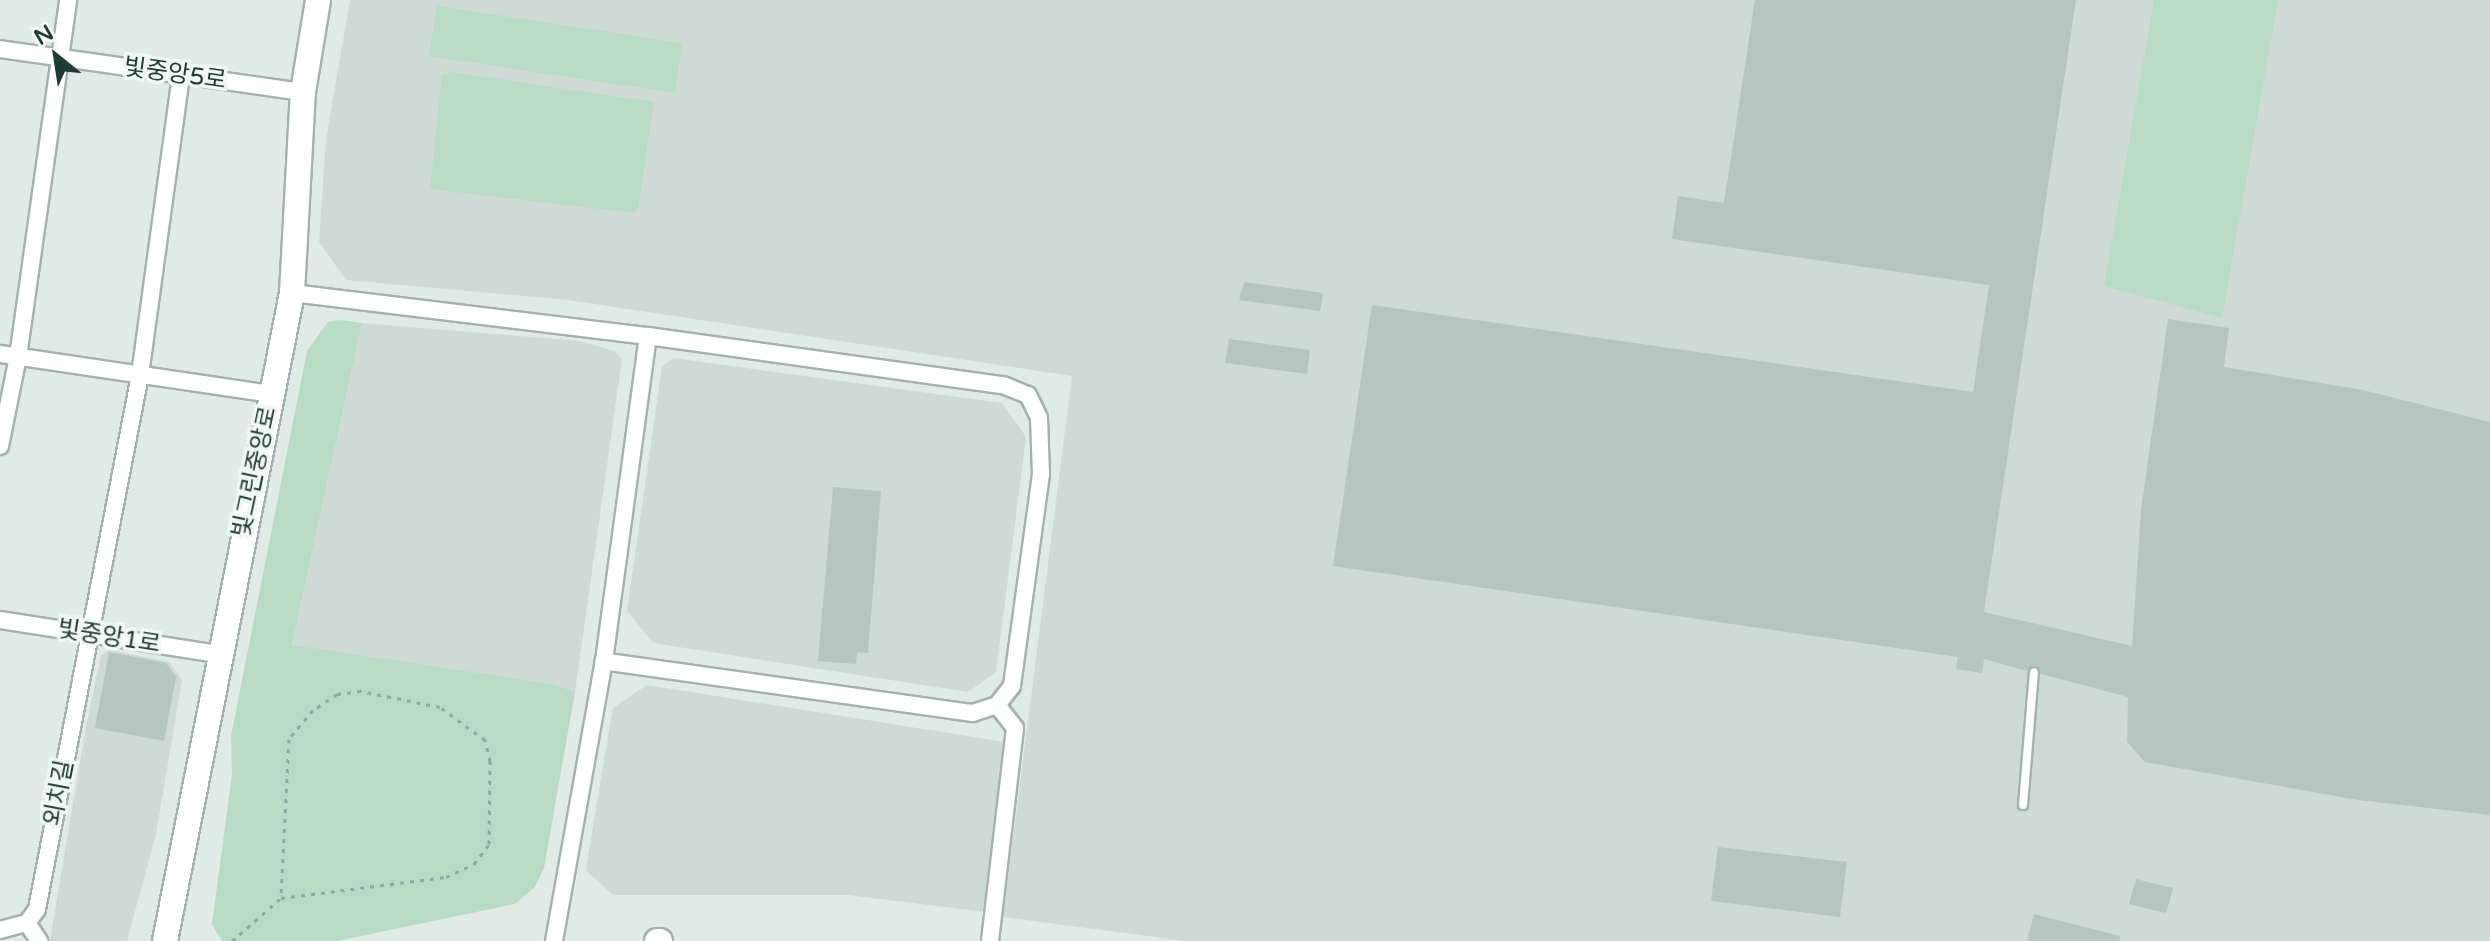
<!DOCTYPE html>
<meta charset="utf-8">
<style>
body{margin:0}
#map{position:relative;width:2490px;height:941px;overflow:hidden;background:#e0eae7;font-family:"Varela Round","Noto Sans KR",sans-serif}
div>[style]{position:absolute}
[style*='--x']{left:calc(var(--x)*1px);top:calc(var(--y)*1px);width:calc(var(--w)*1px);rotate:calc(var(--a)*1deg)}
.built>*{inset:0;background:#cedad6}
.green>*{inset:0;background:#b9dbc6}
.building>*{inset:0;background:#b5c5c0}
.path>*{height:3px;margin-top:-1.5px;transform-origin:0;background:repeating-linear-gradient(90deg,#81ada4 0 4px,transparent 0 10px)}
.roads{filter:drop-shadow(2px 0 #a3b2ae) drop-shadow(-2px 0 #a3b2ae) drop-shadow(0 2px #a3b2ae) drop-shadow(0 -2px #a3b2ae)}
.lane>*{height:8px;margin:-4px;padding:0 4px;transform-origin:4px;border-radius:4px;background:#fff}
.street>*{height:16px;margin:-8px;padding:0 8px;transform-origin:8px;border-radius:8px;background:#fff}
.secondary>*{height:24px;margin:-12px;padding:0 12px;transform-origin:12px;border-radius:12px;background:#fff}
span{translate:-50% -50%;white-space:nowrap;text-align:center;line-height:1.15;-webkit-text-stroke:7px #f0f7f4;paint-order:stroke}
.street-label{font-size:24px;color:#213a36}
.north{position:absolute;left:16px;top:16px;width:80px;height:80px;-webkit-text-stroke:6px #f0f7f4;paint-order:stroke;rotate:330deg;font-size:22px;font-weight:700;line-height:32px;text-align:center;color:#213a36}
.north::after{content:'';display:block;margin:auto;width:28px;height:36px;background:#213a36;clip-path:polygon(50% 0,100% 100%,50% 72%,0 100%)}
</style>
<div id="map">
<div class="built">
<i style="clip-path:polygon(350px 0,2490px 0,2490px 941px,1186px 941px,1003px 917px,1072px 376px,568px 300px,346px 280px,319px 242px,326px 140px)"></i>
<i style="clip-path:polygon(362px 323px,579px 341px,615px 351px,622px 359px,575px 692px,554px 684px,292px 646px)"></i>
<i style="clip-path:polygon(673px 358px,1002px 403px,1026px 437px,996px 672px,968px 692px,653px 643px,627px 611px,662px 367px)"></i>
<i style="clip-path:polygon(110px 650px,169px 662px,182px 680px,156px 834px,127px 941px,50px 941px,86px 727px,101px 655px)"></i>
<i style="clip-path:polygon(647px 685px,1005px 742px,985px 912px,848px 895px,613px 895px,586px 870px,596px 808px,613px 708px)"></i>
</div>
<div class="green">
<i style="clip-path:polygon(2154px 0,2278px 0,2222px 318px,2104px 286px)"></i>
<i style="clip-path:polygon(437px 6px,682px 43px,675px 93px,429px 56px)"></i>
<i style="clip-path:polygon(451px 72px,654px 102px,638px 209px,634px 213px,430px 189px,442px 75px)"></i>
<i style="clip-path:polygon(340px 320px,362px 323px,292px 645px,554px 684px,575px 692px,544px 868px,535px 887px,515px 904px,337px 941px,222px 941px,212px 924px,232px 774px,231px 736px,307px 351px,328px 322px)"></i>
</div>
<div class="building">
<i style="clip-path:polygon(1755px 0,2076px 0,1984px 612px,2132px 646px,2141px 510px,2168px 319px,2229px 328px,2224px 367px,2363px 390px,2490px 422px,2490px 815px,2358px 800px,2145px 762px,2127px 742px,2128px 697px,2041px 674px,2035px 665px,2027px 671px,1984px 659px,1982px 673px,1956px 669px,1958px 657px,1333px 566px,1372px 305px,1973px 392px,1989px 285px,1672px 239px,1678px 196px,1724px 203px)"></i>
<i style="clip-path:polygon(1244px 282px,1323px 293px,1320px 311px,1239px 300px)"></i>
<i style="clip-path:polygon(1229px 339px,1310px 350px,1307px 374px,1225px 363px)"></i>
<i style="clip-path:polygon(833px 487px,881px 491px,868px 653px,857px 652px,856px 664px,818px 661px)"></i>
<i style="clip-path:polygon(109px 652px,166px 663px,176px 677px,164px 741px,95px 728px)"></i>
<i style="clip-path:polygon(1718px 847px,1847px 862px,1840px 917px,1711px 901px)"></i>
<i style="clip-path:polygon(2136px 879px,2173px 888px,2166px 913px,2129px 904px)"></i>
<i style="clip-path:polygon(2034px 914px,2120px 936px,2119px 941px,2027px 941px)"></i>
</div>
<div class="path">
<i style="--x:232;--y:941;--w:65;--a:-41.3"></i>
<i style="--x:281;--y:898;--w:166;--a:-7.3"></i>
<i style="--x:446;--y:877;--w:31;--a:-25"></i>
<i style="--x:474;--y:864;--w:25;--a:-53"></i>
<i style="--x:489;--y:844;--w:83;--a:-89.3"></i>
<i style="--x:490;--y:761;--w:22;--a:-103"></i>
<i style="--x:485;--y:740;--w:56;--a:-143.7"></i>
<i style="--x:440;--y:707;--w:81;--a:-168.6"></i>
<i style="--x:361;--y:691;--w:24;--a:173"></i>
<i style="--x:337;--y:694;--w:29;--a:146"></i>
<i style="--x:313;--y:710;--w:38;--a:130"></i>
<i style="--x:289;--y:739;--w:159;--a:92.9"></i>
</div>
<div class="roads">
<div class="lane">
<i style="--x:2023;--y:805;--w:133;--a:-85.3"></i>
</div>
<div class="street">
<i style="--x:0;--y:49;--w:306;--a:8.1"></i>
<i style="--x:292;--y:293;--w:359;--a:6.9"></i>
<i style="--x:648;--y:336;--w:358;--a:7.9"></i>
<i style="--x:1003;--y:385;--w:27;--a:22"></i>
<i style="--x:1028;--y:395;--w:25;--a:64"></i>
<i style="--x:1039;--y:418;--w:56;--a:88"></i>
<i style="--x:1041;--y:474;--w:214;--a:97.8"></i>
<i style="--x:1012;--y:686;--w:24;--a:128"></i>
<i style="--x:997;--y:705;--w:26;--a:162"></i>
<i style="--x:972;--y:713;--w:372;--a:-172"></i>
<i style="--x:0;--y:354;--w:274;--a:8.4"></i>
<i style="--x:0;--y:446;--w:91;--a:-78.6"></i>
<i style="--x:18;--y:357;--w:360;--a:-82"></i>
<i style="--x:0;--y:620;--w:220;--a:8.9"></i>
<i style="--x:27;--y:923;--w:22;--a:56"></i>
<i style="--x:0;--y:930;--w:28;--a:-15"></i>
<i style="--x:27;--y:923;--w:17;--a:-54"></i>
<i style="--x:37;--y:909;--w:544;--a:-79.08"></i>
<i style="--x:140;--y:375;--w:303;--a:-82.2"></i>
<i style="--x:554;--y:941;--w:284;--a:-79.9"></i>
<i style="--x:604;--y:661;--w:328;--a:-82.3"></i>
<i style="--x:990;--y:941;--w:214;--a:-83.3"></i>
<i style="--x:1015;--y:728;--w:29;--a:-128"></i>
</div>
<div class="secondary">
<i style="--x:165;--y:941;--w:660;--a:-78.91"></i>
<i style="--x:292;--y:293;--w:201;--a:-86.9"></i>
<i style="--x:303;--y:92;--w:93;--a:-80.7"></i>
<i style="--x:657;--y:941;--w:3;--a:0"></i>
</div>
</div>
<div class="street-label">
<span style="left:175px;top:74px;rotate:8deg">빛중앙5로</span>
<span style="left:255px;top:472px;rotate:-78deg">빛그린중앙로</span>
<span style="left:109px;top:637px;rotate:9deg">빛중앙1로</span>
<span style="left:59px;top:793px;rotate:-79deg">외치길</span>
</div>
<div class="north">N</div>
</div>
